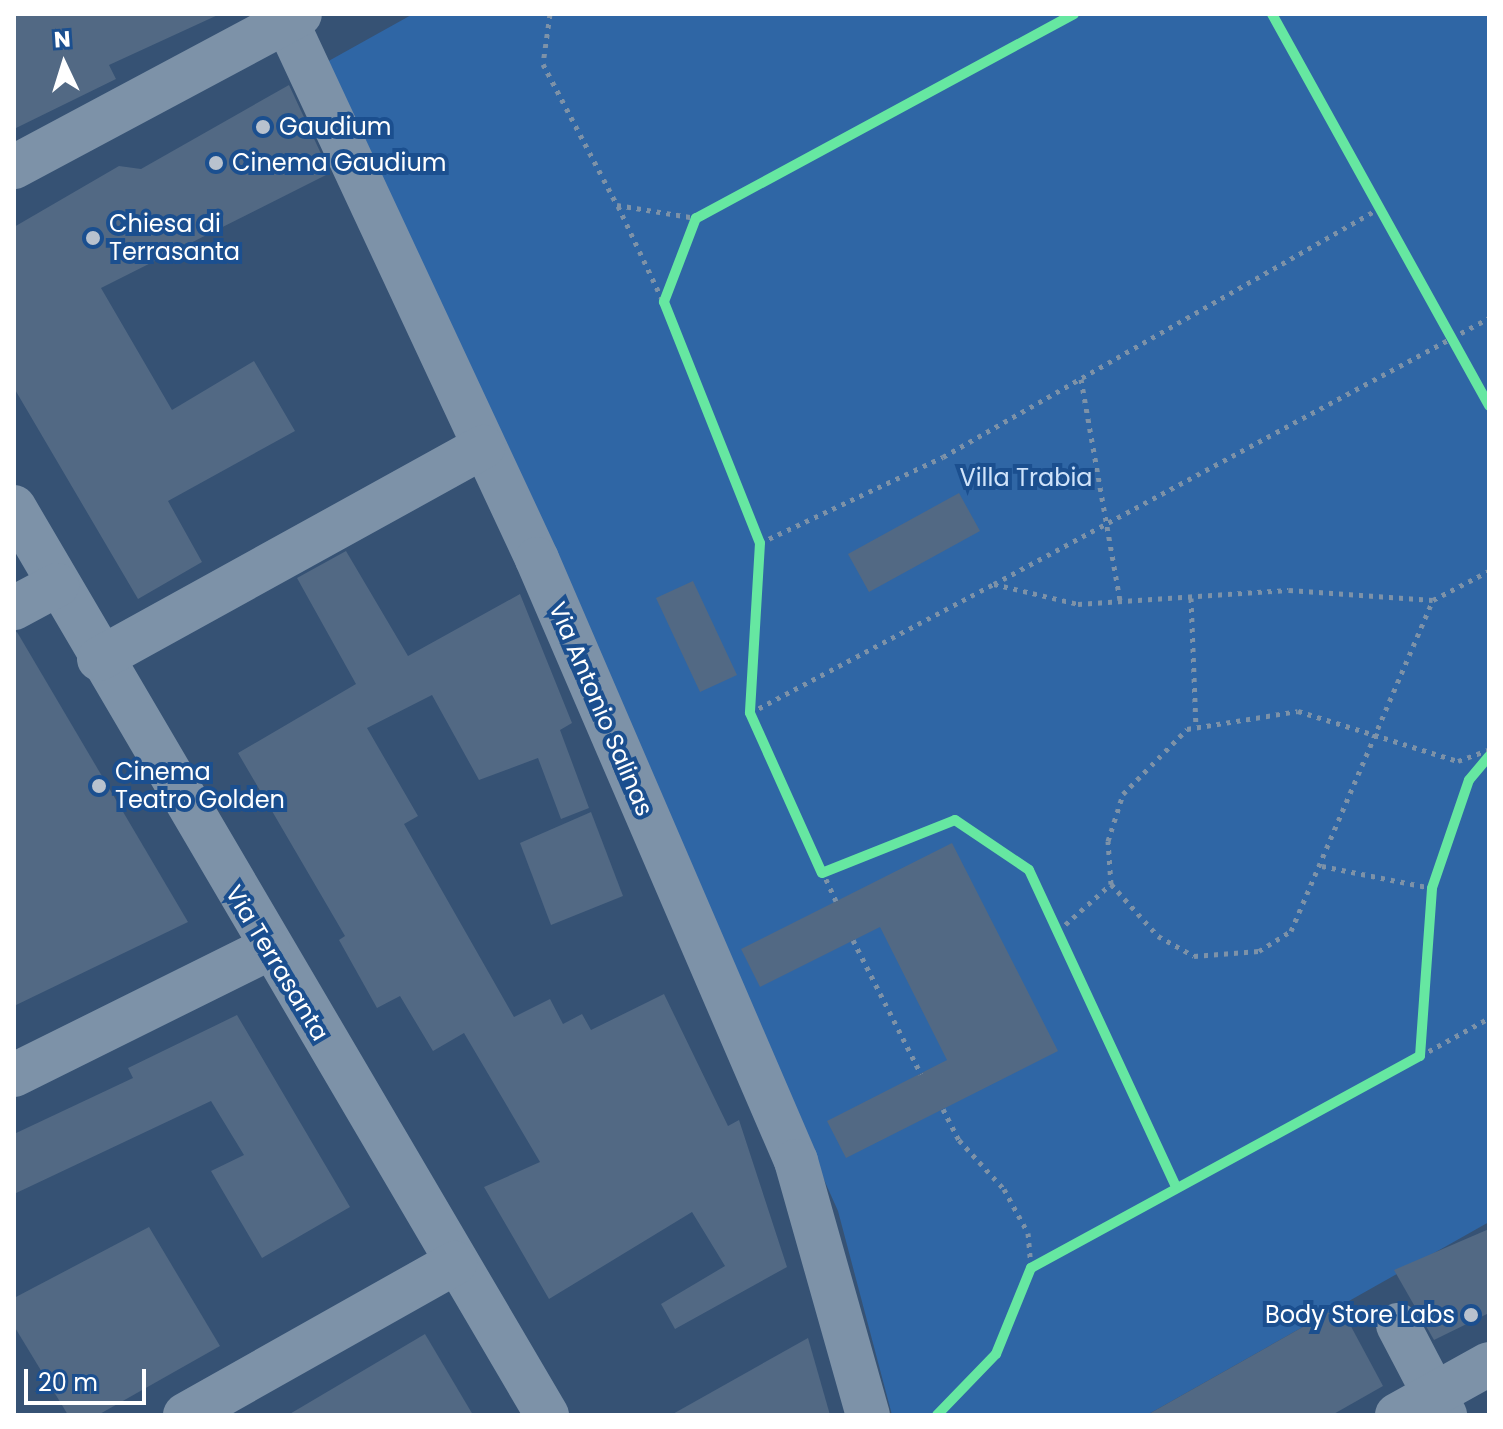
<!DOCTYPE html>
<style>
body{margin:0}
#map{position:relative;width:1503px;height:1429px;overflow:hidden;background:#365274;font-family:Poppins,sans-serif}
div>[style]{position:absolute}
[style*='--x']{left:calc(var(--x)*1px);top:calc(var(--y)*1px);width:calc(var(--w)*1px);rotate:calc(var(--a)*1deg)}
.green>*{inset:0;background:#2f66a5}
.building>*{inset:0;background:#526984}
.path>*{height:5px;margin-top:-2.5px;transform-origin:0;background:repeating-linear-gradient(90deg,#7d92a8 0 4px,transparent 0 10px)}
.minor>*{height:44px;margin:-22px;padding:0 22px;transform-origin:22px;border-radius:22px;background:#7d92a8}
.cycleway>*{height:10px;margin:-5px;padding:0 5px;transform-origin:5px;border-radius:5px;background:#66e7a1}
.dots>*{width:22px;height:22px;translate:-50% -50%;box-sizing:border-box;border:4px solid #1b4f8f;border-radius:50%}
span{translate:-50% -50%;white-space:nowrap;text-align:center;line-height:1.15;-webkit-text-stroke:8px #1b4f8f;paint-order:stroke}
.poi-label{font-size:24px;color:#fff}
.left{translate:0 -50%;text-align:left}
.right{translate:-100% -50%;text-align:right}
.park-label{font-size:24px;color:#cfe3fa}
.street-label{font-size:24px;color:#fff}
.frame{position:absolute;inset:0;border:16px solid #fff;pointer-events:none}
.north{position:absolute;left:24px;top:24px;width:80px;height:80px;-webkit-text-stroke:6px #1b4f8f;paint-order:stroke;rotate:356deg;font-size:22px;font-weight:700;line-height:32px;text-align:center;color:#fff}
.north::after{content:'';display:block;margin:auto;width:28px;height:36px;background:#fff;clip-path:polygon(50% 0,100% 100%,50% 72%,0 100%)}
.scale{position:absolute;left:24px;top:1369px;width:122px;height:36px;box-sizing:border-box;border:4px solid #fff;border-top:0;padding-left:10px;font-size:24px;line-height:28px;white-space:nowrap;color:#fff;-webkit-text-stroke:6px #1b4f8f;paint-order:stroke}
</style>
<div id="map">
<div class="green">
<i style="clip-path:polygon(413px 14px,1489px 14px,1489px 1222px,1147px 1415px,892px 1415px,838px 1211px,325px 63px)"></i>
</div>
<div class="building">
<i style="clip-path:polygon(14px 14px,220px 14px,109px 65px,116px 79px,14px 129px)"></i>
<i style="clip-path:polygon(289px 85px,330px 173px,101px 288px,172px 410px,254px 361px,295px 431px,168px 501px,202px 562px,138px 599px,14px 388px,14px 227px,119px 166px,141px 169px)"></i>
<i style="clip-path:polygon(959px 493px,980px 531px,869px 592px,848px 554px)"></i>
<i style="clip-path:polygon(346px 551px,408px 656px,520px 594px,572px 723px,560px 730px,589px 808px,561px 819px,538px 758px,479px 780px,432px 695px,367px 728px,418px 816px,404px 824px,514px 1017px,550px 999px,563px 1024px,582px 1014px,591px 1030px,664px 994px,728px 1126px,739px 1120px,787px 1267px,675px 1329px,661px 1304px,725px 1266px,692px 1212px,549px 1299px,484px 1187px,540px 1162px,464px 1033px,433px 1051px,400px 996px,377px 1008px,339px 940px,345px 936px,238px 753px,356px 684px,297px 578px)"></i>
<i style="clip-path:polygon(693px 581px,737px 675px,700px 692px,656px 598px)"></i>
<i style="clip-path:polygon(17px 632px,188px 922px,14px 1006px,14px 633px)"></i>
<i style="clip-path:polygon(591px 812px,623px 896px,551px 925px,520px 843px)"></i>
<i style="clip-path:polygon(952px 843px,1058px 1051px,846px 1158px,827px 1121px,947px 1060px,880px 927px,760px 987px,741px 949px)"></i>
<i style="clip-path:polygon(237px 1015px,350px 1207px,262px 1258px,211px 1171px,244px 1155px,211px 1101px,14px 1194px,14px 1134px,133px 1078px,128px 1068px)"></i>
<i style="clip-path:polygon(149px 1227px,220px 1346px,98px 1415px,68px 1415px,14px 1326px,14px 1298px)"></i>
<i style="clip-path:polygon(1489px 1229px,1489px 1313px,1434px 1340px,1394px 1270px)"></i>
<i style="clip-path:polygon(1340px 1306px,1383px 1386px,1332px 1415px,1147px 1415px)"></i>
<i style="clip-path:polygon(425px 1334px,473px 1415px,288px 1415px)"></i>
<i style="clip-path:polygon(808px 1338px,830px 1415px,671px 1415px)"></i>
</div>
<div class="path">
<i style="--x:550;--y:14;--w:50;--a:98"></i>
<i style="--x:543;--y:64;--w:159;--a:62.3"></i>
<i style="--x:617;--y:205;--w:80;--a:9.3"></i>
<i style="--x:1272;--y:14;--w:448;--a:61"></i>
<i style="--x:618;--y:206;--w:105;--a:64.7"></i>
<i style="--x:1081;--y:379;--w:225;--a:80"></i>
<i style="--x:760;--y:543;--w:202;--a:-25.2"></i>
<i style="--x:943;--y:457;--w:501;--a:-29.69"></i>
<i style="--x:994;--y:584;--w:562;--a:-28.25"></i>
<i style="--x:1191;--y:598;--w:129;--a:87.8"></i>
<i style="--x:750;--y:713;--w:276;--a:-27.9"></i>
<i style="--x:994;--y:584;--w:86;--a:13.4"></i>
<i style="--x:1078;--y:604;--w:211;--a:-3.8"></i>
<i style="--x:1289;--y:590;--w:144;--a:4"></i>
<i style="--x:1433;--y:600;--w:63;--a:-27.4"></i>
<i style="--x:1322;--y:866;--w:112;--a:11.3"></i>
<i style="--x:822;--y:873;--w:143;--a:-21.7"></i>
<i style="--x:955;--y:820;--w:89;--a:34"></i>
<i style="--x:1029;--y:870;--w:349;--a:65.1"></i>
<i style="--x:1111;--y:884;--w:70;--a:47.9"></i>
<i style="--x:1158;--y:936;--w:41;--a:29.1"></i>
<i style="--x:1194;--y:956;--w:65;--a:-4.4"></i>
<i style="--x:1259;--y:951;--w:38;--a:-32"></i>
<i style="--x:1291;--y:931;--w:360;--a:-66.8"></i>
<i style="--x:836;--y:901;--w:207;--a:-114.6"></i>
<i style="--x:750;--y:713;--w:170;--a:-86.6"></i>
<i style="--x:760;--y:543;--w:259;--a:-111.7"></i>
<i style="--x:664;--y:302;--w:90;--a:-69.1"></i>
<i style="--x:696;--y:218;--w:430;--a:-28.4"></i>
<i style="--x:1058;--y:931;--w:71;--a:-41.6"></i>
<i style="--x:1111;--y:884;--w:43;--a:-94"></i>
<i style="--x:1108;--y:841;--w:49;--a:-72.3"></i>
<i style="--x:1123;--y:794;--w:91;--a:-45.4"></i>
<i style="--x:1187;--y:729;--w:112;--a:-9.2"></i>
<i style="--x:1298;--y:711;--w:168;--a:17.4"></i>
<i style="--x:1458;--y:761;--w:33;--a:-20"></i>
<i style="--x:853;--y:940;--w:150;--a:63.1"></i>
<i style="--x:1420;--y:1056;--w:79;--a:-28.8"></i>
<i style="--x:943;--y:1109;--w:35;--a:63"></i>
<i style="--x:959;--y:1140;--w:67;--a:47.4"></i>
<i style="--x:1004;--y:1189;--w:50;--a:61.4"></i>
<i style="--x:1028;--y:1233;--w:35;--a:85"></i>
<i style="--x:937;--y:1415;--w:85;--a:-46"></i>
<i style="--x:996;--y:1354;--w:93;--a:-67.9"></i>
<i style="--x:1031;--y:1268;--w:443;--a:-28.6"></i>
<i style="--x:1420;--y:1056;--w:168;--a:-85.9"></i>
<i style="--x:1432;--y:888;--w:114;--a:-71.1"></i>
<i style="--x:1469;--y:780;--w:31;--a:-50"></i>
</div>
<div class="minor">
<i style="--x:283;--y:14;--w:601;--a:65.01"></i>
<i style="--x:537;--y:559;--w:655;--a:66.72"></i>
<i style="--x:796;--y:1161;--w:264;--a:74.2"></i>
<i style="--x:14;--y:167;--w:324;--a:-28.1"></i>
<i style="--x:14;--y:507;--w:1053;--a:59.59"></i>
<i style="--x:14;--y:608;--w:49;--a:-28.1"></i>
<i style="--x:99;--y:659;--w:439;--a:-28.9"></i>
<i style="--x:14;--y:1075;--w:284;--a:-26.4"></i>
<i style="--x:1398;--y:1325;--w:102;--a:62.4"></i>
<i style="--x:185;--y:1415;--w:310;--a:-29.4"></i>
<i style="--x:1397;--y:1415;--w:105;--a:-29"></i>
</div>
<div class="cycleway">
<i style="--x:1074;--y:14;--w:430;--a:151.6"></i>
<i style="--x:696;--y:218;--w:90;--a:110.9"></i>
<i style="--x:664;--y:302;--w:259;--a:68.3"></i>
<i style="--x:760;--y:543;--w:170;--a:93.4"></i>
<i style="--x:750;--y:713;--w:175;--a:65.8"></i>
<i style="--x:822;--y:873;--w:143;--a:-21.7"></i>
<i style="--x:955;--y:820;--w:89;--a:34"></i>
<i style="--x:1029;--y:870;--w:349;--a:65.1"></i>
<i style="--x:1272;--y:14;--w:448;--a:61"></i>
<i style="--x:937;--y:1415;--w:85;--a:-46"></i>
<i style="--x:996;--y:1354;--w:93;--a:-67.9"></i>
<i style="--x:1031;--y:1268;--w:443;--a:-28.6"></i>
<i style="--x:1420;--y:1056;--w:168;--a:-85.9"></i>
<i style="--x:1432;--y:888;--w:114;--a:-71.1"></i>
<i style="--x:1469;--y:780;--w:31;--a:-50"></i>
</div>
<div class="dots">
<i style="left:263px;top:127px;background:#b9c2ce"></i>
<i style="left:216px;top:163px;background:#b9c2ce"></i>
<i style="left:93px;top:238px;background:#b9c2ce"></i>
<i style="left:99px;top:786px;background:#b9c2ce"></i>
<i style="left:1471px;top:1315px;background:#b9c2ce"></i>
</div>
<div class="poi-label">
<span class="left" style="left:279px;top:127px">Gaudium</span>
<span class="left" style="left:232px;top:163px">Cinema Gaudium</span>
<span class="left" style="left:109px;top:238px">Chiesa di<br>Terrasanta</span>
<span class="left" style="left:115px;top:786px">Cinema<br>Teatro Golden</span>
<span class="right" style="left:1455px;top:1315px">Body Store Labs</span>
</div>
<div class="park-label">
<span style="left:1026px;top:478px">Villa Trabia</span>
</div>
<div class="street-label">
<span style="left:601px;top:709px;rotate:67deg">Via Antonio Salinas</span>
<span style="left:277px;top:963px;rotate:59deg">Via Terrasanta</span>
</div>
<div class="frame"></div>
<div class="north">N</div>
<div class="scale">20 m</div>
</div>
